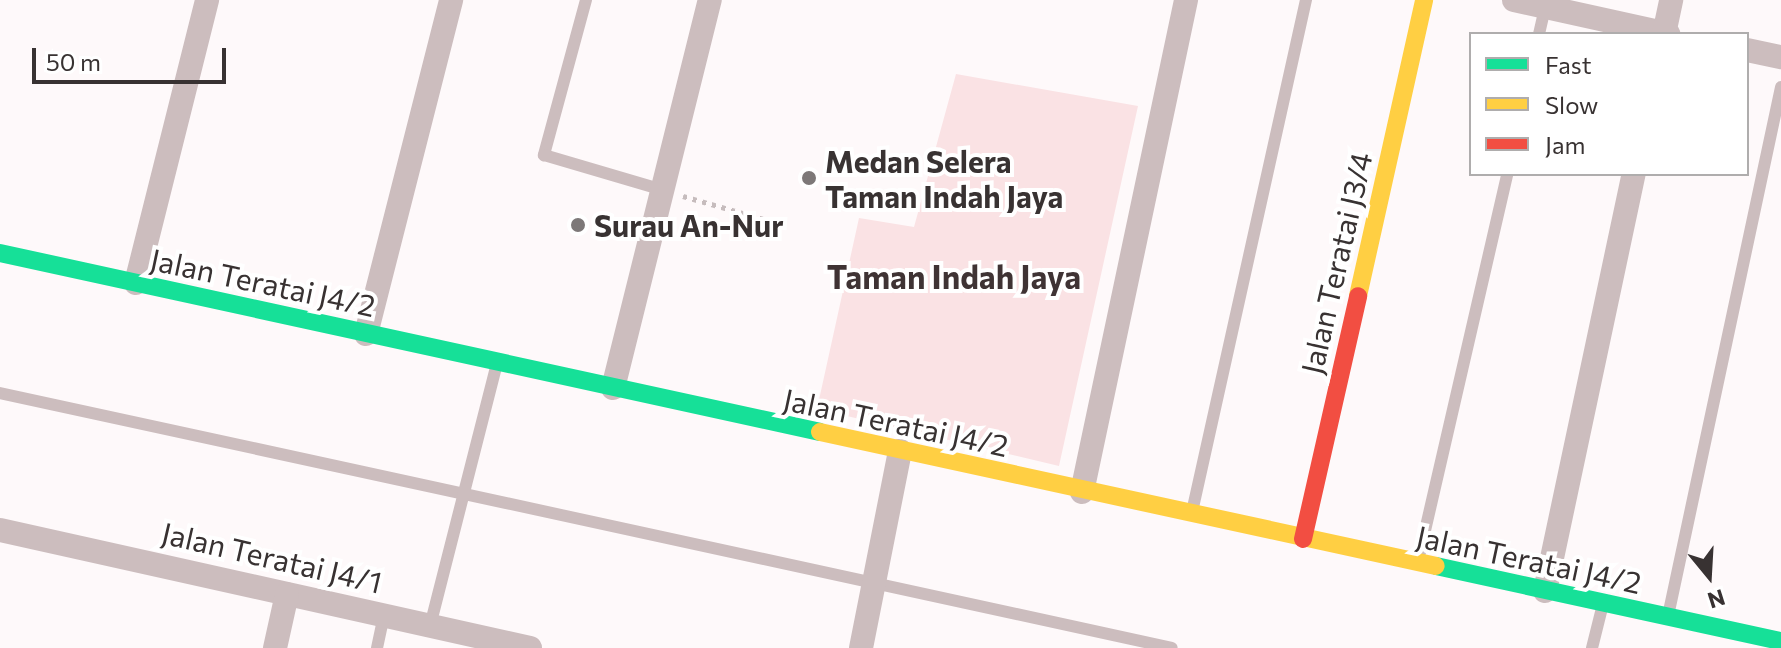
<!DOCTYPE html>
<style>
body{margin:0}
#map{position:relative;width:1781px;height:648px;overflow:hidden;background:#fef9fa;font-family:Commissioner,sans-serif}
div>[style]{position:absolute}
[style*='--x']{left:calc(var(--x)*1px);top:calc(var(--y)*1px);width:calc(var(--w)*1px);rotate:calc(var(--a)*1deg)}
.green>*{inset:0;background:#fae2e4}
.path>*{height:5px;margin-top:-2.5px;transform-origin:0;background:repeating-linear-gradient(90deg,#c6bcbd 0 4px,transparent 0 10px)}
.lane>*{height:12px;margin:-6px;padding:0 6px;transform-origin:6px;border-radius:6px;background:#ccbdbe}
.street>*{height:24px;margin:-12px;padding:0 12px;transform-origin:12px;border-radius:12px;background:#ccbdbe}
.fast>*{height:18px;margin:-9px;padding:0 9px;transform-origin:9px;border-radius:9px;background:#16e098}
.slow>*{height:18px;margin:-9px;padding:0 9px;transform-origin:9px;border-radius:9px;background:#ffcf43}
.jam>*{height:18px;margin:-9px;padding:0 9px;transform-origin:9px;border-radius:9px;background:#f24e42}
.dots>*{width:22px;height:22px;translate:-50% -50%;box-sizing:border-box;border:4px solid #fff;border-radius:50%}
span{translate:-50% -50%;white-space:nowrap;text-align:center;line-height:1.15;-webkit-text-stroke:8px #fff;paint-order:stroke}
.poi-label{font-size:30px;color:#383232;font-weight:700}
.left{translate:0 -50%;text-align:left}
.street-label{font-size:30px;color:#383232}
.neighbourhood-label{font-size:32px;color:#3f3334;font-weight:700}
.legend{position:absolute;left:1469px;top:32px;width:280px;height:144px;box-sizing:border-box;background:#fff;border:2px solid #afadad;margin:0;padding:10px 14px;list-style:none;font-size:24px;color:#383232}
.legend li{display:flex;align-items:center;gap:16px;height:40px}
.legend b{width:40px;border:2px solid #afadad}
.north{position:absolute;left:1669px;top:536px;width:80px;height:80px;-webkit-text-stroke:6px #fff;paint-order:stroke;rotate:162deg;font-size:22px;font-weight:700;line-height:32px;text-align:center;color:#383232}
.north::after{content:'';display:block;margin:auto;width:28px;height:36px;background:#383232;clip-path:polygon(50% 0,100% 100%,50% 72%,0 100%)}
.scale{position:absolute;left:32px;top:48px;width:194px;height:36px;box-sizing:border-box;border:4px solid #383232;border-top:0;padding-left:10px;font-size:24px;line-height:28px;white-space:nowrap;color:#383232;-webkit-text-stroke:6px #fff;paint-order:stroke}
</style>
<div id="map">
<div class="green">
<i style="clip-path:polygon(956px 74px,1138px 106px,1059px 466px,817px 409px,859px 218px,914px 227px)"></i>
</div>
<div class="path">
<i style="--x:683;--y:196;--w:99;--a:15.9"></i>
</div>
<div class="lane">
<i style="--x:586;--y:0;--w:161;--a:105.2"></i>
<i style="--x:544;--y:155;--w:124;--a:16.4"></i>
<i style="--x:1539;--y:34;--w:28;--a:-77"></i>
<i style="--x:0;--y:393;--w:1199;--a:12.27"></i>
<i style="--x:1192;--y:512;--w:525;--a:-77.45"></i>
<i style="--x:1418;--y:561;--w:397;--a:-77"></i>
<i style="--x:1668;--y:616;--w:541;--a:-77.94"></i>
<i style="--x:430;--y:626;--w:271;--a:-75.7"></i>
<i style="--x:377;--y:648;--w:34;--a:-78"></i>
<i style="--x:1592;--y:648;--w:45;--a:-76"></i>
</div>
<div class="street">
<i style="--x:1514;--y:0;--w:158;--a:12.4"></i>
<i style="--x:1664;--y:34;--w:35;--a:-78"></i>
<i style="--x:1747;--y:50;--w:35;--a:12"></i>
<i style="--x:136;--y:283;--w:292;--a:-75.9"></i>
<i style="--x:366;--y:334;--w:345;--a:-75.7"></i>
<i style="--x:613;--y:388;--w:400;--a:-76"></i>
<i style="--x:1082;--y:492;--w:503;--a:-78.06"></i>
<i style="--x:0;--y:530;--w:543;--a:12.55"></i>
<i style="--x:1545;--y:591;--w:426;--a:-78"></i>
<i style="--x:275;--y:648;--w:55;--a:-77.5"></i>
<i style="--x:861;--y:648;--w:201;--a:-78.8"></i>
</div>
<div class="fast">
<i style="--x:0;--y:253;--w:839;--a:12.31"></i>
<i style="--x:1436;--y:566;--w:353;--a:12.3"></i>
</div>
<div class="slow">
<i style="--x:1358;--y:296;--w:303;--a:-77.4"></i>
<i style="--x:820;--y:432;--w:630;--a:12.27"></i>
</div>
<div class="jam">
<i style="--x:1303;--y:539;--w:249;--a:-77.2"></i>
</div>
<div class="dots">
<i style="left:809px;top:178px;background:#7d7878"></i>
<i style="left:578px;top:225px;background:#7d7878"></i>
</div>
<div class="poi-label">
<span class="left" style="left:825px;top:178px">Medan Selera<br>Taman Indah Jaya</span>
<span class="left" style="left:594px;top:225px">Surau An-Nur</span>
</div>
<div class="street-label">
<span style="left:1336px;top:263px;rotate:-77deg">Jalan Teratai J3/4</span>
<span style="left:263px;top:282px;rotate:12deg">Jalan Teratai J4/2</span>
<span style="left:896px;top:422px;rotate:12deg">Jalan Teratai J4/2</span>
<span style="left:272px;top:557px;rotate:13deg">Jalan Teratai J4/1</span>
<span style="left:1529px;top:559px;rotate:12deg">Jalan Teratai J4/2</span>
</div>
<div class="neighbourhood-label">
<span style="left:954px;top:276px">Taman Indah Jaya</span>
</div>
<ul class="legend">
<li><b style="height:10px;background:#16e098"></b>Fast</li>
<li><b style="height:10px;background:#ffcf43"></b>Slow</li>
<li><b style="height:10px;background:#f24e42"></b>Jam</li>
</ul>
<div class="north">N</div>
<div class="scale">50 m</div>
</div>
